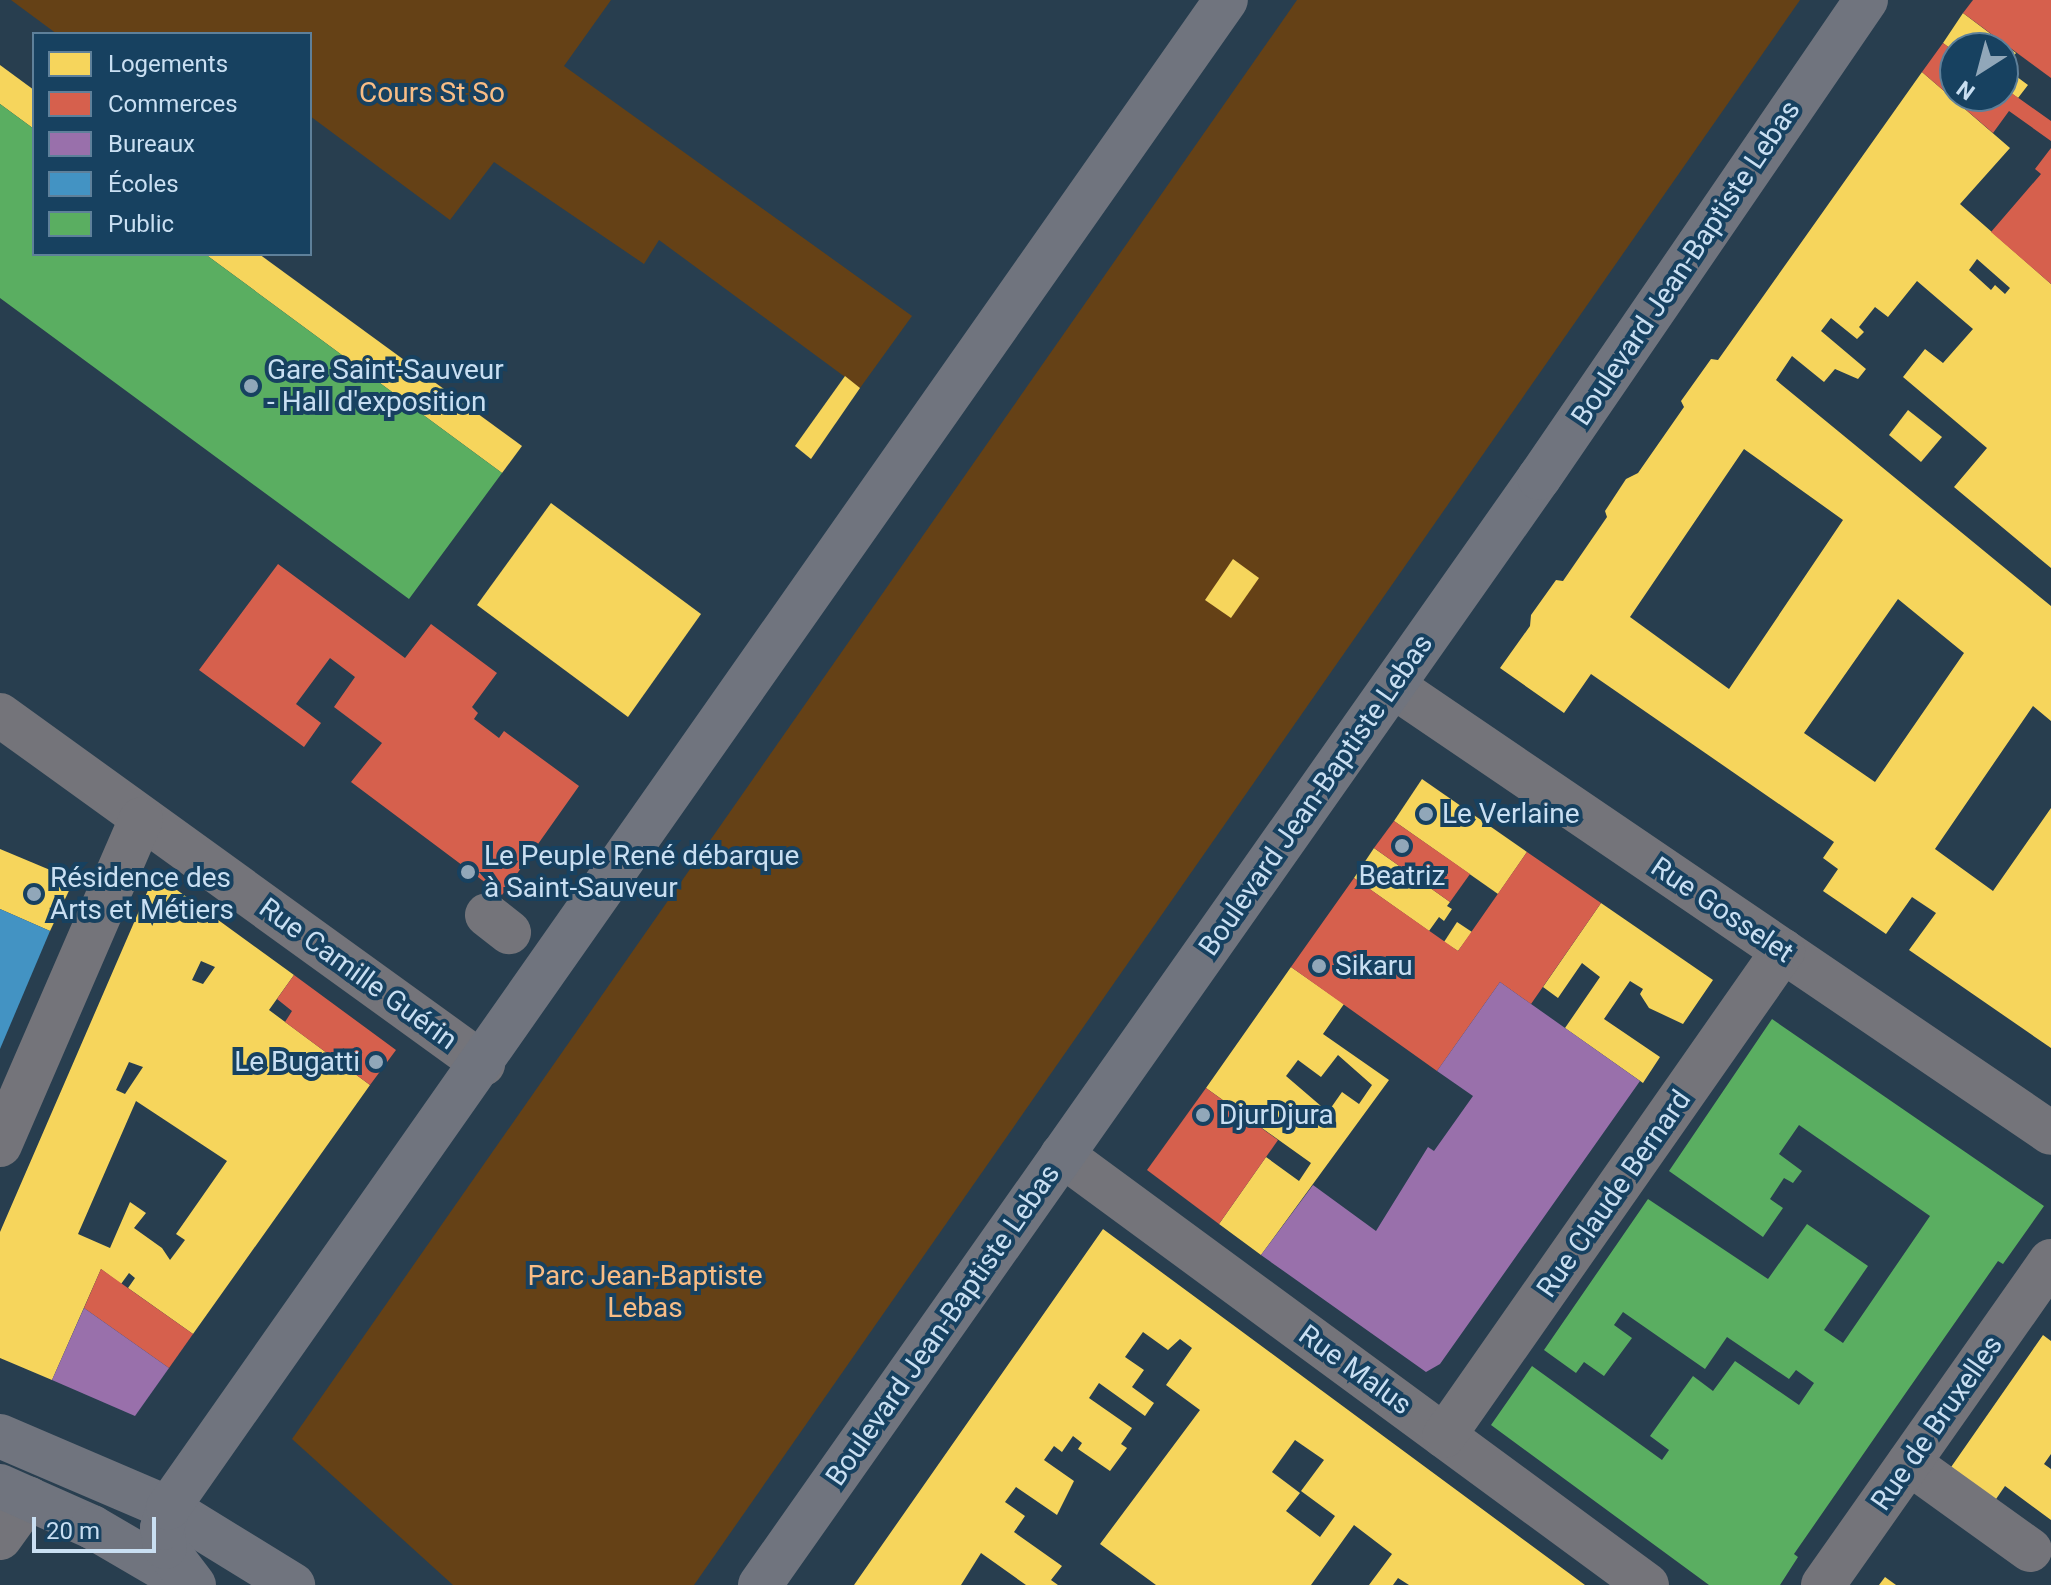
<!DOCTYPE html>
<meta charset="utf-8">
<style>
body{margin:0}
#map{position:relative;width:2051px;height:1585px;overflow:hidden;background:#283e4f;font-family:Roboto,sans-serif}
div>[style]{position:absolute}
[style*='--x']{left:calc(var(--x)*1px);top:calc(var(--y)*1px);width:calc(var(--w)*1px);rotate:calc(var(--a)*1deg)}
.green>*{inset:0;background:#654116}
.homes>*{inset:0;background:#f6d55c}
.shops>*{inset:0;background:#d6604d}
.offices>*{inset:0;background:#9970ab}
.schools>*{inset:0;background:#4393c3}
.public>*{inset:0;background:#5aae61}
.minor>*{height:44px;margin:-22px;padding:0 22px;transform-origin:22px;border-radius:22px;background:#74747a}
.major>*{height:44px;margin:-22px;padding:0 22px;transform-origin:22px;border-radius:22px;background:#70747e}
.dots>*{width:22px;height:22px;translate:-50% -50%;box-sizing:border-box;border:4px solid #174160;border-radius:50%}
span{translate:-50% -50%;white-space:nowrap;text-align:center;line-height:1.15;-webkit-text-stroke:8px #174160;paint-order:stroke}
.park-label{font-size:28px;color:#f9bd85}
.street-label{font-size:28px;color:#c9dff2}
.poi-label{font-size:28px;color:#c9dff2}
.left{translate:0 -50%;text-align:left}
.right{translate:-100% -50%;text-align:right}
.legend{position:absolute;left:32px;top:32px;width:280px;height:224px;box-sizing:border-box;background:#174160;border:2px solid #5e809a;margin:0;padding:10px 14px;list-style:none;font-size:24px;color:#c9dff2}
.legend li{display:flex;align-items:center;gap:16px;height:40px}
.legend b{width:40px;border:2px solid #5e809a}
.north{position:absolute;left:1939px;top:32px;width:80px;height:80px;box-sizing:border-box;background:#174160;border:2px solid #5e809a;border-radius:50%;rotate:216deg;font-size:22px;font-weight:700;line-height:32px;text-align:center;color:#c9dff2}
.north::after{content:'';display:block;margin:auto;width:28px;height:36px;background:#91a7b9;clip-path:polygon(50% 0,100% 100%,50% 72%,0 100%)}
.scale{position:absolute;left:32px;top:1517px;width:124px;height:36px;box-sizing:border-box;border:4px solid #c9dff2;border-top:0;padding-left:10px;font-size:24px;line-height:28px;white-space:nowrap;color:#c9dff2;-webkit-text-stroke:6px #174160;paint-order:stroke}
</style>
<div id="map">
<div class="green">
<i style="clip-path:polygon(11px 0,611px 0,564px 66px,912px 316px,860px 388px,659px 240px,644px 264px,494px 162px,450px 220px,310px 116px,310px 34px,57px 34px)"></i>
<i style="clip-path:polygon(1297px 0,1800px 0,694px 1585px,453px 1585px,292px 1439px)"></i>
</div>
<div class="homes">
<i style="clip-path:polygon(1963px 13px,2016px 53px,2005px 68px,2028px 85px,2018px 98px,2003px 87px,2003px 48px,1955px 52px,1943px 43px)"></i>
<i style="clip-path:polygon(0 65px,34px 90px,34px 129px,0 104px)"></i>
<i style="clip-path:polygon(evenodd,1922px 72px,2010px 148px,1960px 204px,2051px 284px,2051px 568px,1954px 487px,1987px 448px,1903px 377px,1925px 349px,1943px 363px,1973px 329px,1917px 281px,1888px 317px,1875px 307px,1859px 327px,1864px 332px,1857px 339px,1831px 318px,1821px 331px,1866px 369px,1858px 379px,1835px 369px,1824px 382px,1792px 356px,1776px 380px,2051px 606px,2051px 721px,2033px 706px,1935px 849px,1993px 891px,2051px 808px,2051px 1048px,1909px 950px,1936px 913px,1912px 897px,1886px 934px,1823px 891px,1838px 869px,1823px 858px,1834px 842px,1591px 674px,1564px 713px,1500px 668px,1530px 626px,1531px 615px,1556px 580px,1563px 581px,1607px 517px,1605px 511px,1626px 479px,1638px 473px,1684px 407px,1681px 401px,1711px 359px,1718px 360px,1922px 72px,1977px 259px,2010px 288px,2005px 294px,1995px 285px,1991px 290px,1969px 270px,1977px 259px,1922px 72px,1744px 449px,1843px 520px,1729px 689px,1630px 617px,1744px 449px,1922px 72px,1898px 599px,1964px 653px,1875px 782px,1804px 733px,1898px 599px)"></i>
<i style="clip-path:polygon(205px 254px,259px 254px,522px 446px,502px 473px)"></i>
<i style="clip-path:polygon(845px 376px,860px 388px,811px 459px,795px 446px)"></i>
<i style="clip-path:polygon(1908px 410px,1942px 437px,1921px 462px,1889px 435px)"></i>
<i style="clip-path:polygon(551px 503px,701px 614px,628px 717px,477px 605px)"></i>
<i style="clip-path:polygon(1233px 559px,1259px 578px,1231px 618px,1205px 600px)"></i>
<i style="clip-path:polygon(1422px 779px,1527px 852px,1498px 894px,1394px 821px)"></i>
<i style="clip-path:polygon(1374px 848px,1450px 902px,1447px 906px,1452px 909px,1444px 921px,1439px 917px,1429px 931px,1354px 878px)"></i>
<i style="clip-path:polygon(0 849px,74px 880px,50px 931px,0 909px)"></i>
<i style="clip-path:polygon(evenodd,155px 874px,294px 975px,269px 1010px,370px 1085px,193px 1334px,128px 1288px,135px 1278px,129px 1273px,121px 1284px,101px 1269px,52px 1380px,0 1358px,0 1232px,155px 874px,201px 961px,215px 967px,203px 984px,192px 980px,201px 961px,155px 874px,129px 1062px,143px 1067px,125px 1094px,116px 1090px,129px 1062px,155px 874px,136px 1101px,227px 1161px,176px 1234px,185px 1240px,170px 1260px,162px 1248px,134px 1228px,146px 1213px,130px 1202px,110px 1248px,78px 1234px,136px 1101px)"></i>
<i style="clip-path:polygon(1601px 903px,1713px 980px,1683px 1024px,1649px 1008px,1640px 994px,1643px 989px,1630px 981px,1604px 1019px,1660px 1057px,1643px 1083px,1565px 1028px,1600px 977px,1582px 963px,1558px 998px,1543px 987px)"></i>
<i style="clip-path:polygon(1457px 922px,1472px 932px,1458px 951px,1444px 942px)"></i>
<i style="clip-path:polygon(evenodd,1291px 967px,1344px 1004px,1323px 1034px,1389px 1080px,1261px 1255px,1219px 1224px,1266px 1157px,1299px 1181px,1311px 1163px,1206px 1088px,1291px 967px,1338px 1055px,1372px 1085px,1359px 1104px,1342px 1092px,1328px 1112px,1286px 1076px,1298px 1060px,1321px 1077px,1338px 1055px)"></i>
<i style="clip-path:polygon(evenodd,1103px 1229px,1321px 1390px,1585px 1585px,1409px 1585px,1398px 1578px,1393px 1585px,1369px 1585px,1392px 1554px,1354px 1525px,1311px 1585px,1156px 1585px,1100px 1544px,1200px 1410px,1166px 1385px,1192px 1348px,1180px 1339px,1168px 1350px,1143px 1332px,1125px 1357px,1144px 1370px,1132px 1387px,1154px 1403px,1145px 1416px,1099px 1383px,1089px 1398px,1132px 1428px,1121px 1444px,1127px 1448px,1110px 1471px,1078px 1449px,1082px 1443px,1073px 1436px,1062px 1452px,1054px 1446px,1044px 1460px,1074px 1481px,1057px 1515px,1016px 1487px,1005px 1502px,1025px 1516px,1014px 1532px,1062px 1566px,1051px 1580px,1058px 1585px,1026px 1585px,981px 1553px,961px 1585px,854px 1585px,1103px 1229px,1295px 1440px,1324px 1460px,1301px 1491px,1335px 1516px,1320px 1537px,1286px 1511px,1300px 1493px,1272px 1472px,1295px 1440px)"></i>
<i style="clip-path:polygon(2043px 1335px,2051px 1341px,2051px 1454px,2044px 1464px,2051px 1469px,2051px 1520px,2005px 1486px,1994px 1502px,1949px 1470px)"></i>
<i style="clip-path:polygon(1885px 1577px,1896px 1585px,1879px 1585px)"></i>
</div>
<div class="shops">
<i style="clip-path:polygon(1973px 0,2051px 0,2051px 78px,1963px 13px)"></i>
<i style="clip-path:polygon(1943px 43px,1955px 52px,1955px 96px,2003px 96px,2003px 87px,2051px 121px,2051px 141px,2009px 111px,1993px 133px,1922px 72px)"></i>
<i style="clip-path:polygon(2051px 148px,2051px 284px,1991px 232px,2041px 174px,2035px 169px)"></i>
<i style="clip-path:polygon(278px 564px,405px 658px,431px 624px,497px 673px,472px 707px,478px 713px,474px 719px,499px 738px,504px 731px,579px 786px,502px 895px,351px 782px,382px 743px,334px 707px,355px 677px,330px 658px,296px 704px,321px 723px,304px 747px,199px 670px)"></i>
<i style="clip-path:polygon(1394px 821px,1470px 874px,1450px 902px,1374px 848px)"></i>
<i style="clip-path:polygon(1527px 852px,1601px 903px,1531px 1004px,1500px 982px,1437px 1071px,1291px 967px,1354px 878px,1458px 951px)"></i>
<i style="clip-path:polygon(294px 975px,396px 1050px,370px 1085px,285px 1022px,292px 1011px,277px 999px)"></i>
<i style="clip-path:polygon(1206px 1088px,1278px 1140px,1219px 1224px,1147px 1170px)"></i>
<i style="clip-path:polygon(101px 1269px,193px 1334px,169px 1368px,84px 1308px)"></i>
</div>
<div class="offices">
<i style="clip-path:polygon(1500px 982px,1640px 1081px,1440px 1364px,1426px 1372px,1261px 1255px,1313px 1185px,1376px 1231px,1428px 1147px,1434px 1151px,1473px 1096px,1437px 1071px)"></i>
<i style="clip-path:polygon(84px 1308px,169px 1368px,135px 1416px,52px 1380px)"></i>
</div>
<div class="schools">
<i style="clip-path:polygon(0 909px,50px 931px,0 1049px)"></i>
</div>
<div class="public">
<i style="clip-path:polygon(0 104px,34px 129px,34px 254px,205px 254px,502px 473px,409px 599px,0 298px)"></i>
<i style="clip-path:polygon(1772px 1019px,2044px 1206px,2003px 1264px,1998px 1261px,1889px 1417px,1794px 1554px,1798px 1557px,1780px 1585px,1709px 1585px,1491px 1425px,1532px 1366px,1662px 1460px,1669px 1450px,1650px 1436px,1693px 1376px,1713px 1391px,1735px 1361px,1799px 1405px,1814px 1383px,1796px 1370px,1789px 1379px,1727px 1337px,1705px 1369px,1623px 1312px,1614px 1325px,1632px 1338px,1604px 1376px,1584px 1362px,1576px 1373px,1544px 1350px,1648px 1199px,1768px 1279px,1807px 1224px,1868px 1266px,1824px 1330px,1843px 1343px,1930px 1216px,1799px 1125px,1779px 1154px,1802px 1171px,1793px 1183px,1784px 1178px,1770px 1199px,1783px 1208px,1763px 1237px,1669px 1171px)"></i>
</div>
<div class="minor">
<i style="--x:1393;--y:686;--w:795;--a:34.19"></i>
<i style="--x:0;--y:715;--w:596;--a:35.85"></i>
<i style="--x:487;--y:915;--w:28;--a:38"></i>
<i style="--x:0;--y:1145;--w:355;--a:-66.6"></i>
<i style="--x:1062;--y:1155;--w:726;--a:36.32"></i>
<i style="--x:1444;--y:1436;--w:592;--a:-55.05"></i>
<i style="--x:1909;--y:1463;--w:149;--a:35.7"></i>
<i style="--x:0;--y:1538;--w:49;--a:-54.1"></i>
<i style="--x:1823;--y:1585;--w:396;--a:-54.9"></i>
</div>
<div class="major">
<i style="--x:0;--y:1436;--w:183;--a:23.2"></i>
<i style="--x:168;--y:1508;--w:147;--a:31.6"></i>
<i style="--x:0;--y:1486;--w:101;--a:24"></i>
<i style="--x:92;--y:1527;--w:109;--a:30.3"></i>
<i style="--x:194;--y:1585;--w:48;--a:-127.3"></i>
<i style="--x:165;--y:1547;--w:19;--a:-99"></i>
<i style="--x:162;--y:1528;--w:21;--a:-73"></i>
<i style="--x:168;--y:1508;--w:1842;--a:-54.95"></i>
<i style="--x:760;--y:1585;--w:1354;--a:-54.87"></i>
<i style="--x:1539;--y:478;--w:579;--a:-55.62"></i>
</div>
<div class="dots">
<i style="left:251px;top:386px;background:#91a7b9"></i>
<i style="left:1426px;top:814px;background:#91a7b9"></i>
<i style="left:1402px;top:846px;background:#91a7b9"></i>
<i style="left:468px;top:872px;background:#91a7b9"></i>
<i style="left:34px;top:894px;background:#91a7b9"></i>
<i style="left:1319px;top:966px;background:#91a7b9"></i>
<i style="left:376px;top:1062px;background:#91a7b9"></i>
<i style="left:1203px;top:1115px;background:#91a7b9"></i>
</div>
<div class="park-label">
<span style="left:432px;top:93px">Cours St So</span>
<span style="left:645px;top:1292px">Parc Jean-Baptiste<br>Lebas</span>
</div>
<div class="street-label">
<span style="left:1686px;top:263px;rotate:-56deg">Boulevard Jean-Baptiste Lebas</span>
<span style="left:1316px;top:795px;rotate:-55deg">Boulevard Jean-Baptiste Lebas</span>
<span style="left:1722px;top:910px;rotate:34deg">Rue Gosselet</span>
<span style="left:358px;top:974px;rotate:36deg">Rue Camille Guérin</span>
<span style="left:1614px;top:1194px;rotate:-55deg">Rue Claude Bernard</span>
<span style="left:943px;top:1325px;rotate:-55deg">Boulevard Jean-Baptiste Lebas</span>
<span style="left:1355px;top:1370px;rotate:36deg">Rue Malus</span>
<span style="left:1937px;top:1423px;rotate:-55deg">Rue de Bruxelles</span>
</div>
<div class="poi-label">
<span class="left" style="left:267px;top:386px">Gare Saint-Sauveur<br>- Hall d'exposition</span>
<span class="left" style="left:1442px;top:814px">Le Verlaine</span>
<span class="left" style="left:484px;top:872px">Le Peuple René débarque<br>à Saint-Sauveur</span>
<span style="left:1402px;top:876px">Beatriz</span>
<span class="left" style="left:50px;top:894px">Résidence des<br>Arts et Métiers</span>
<span class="left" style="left:1335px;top:966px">Sikaru</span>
<span class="right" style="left:360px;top:1062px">Le Bugatti</span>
<span class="left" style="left:1219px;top:1115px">DjurDjura</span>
</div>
<ul class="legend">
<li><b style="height:22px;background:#f6d55c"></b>Logements</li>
<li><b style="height:22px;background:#d6604d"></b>Commerces</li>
<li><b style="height:22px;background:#9970ab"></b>Bureaux</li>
<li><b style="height:22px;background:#4393c3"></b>Écoles</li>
<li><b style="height:22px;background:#5aae61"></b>Public</li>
</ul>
<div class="north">N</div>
<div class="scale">20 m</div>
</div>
